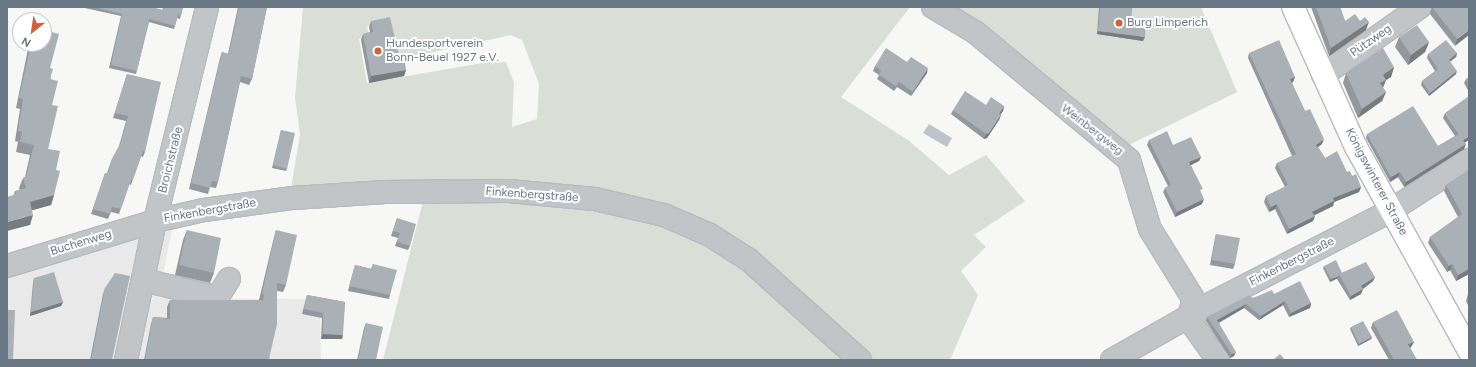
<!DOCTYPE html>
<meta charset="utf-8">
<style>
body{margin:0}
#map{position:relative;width:1476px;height:367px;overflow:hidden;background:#f7f8f5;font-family:Figtree,sans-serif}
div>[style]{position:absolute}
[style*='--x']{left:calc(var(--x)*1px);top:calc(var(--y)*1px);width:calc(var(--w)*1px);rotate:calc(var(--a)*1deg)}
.built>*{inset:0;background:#e8e9e8}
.green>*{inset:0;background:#d9ded6}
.water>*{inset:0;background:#bcc5ca}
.roads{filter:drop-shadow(1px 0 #b7babe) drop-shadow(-1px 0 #b7babe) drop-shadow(0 1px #b7babe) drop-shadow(0 -1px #b7babe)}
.minor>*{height:22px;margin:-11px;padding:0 11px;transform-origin:11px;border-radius:11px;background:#c1c5c8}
.major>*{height:22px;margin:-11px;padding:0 11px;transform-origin:11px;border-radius:11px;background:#fff}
.wall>*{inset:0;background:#92989d}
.shaded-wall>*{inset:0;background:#777c7f}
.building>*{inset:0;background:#aab1b6}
.dots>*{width:11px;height:11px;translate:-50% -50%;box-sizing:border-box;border:2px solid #fff;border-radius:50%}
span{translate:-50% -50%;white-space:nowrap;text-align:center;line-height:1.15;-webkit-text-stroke:4px #fff;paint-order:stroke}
.poi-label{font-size:12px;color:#697784}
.left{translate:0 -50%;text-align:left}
.street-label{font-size:12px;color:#697784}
.frame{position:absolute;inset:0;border:8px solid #697784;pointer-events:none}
.north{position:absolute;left:12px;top:12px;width:40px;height:40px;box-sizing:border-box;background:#fff;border:1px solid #c3c9ce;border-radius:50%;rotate:210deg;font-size:11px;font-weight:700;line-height:16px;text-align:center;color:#697784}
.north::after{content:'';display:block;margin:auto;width:14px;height:18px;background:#d75f35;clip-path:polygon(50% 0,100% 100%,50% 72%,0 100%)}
</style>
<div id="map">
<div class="built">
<i style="clip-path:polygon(172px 230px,158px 298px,306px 299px,324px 303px,320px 318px,321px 360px,7px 360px,7px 275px)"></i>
</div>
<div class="green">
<i style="clip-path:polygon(evenodd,303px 7px,910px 7px,841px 97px,908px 140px,949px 175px,986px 155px,1025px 201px,974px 235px,986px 247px,961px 271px,978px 295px,950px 360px,383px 360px,423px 201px,291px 189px,300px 134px,295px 98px,303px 7px,389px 22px,397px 60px,511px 35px,522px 40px,539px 84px,537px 119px,512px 127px,514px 83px,506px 62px,488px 62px,367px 83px,359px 39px,369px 37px,367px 26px,389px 22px)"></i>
<i style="clip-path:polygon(943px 7px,1201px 7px,1237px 92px,1129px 145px,1067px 106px)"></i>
</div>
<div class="water">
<i style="clip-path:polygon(929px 124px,952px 138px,947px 147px,923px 133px)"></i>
</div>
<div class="roads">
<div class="minor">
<i style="--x:933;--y:7;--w:49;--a:30.8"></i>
<i style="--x:975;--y:32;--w:200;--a:39.7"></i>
<i style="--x:1129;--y:160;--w:72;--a:73.1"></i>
<i style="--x:1150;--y:229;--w:84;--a:58.2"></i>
<i style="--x:1194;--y:300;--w:19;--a:108"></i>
<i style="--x:1323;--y:75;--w:118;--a:-35"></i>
<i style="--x:7;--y:266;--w:155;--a:-16.9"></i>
<i style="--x:155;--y:221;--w:50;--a:-12.7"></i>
<i style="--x:204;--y:210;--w:90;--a:-7.7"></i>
<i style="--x:293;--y:198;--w:92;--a:-3.7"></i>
<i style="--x:385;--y:192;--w:124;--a:-0.5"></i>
<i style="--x:509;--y:191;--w:86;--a:5.3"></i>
<i style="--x:595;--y:199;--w:71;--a:13.1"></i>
<i style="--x:664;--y:215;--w:50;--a:23.5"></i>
<i style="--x:710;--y:235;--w:46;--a:32.7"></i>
<i style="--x:749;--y:260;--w:149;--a:42"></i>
<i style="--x:143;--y:280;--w:69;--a:13.4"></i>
<i style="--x:210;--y:296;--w:9;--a:-6"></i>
<i style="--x:219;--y:295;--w:19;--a:-58"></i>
<i style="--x:1188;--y:318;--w:52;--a:54.5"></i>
<i style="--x:126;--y:360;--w:142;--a:-78.2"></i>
<i style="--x:155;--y:221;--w:220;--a:-76.3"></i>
<i style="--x:1112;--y:360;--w:117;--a:-29.6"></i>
<i style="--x:1214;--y:302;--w:198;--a:-27.3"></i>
<i style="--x:1390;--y:211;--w:94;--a:-32.8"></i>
</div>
<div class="major">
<i style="--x:1293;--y:7;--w:154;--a:65.8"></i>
<i style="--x:1356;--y:147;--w:233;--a:61"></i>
</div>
</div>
<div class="wall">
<i style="clip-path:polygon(80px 7px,151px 7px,162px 10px,183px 7px,180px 19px,177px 18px,174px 29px,149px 22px,136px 74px,109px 68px,121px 16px)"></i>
<i style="clip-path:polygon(238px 7px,267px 7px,252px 79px,249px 85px,240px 82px,218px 182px,216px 188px,210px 187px,208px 194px,189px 189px,220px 58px,222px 52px,228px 54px)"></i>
<i style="clip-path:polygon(1099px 7px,1132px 7px,1131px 18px,1143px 41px,1097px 34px)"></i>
<i style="clip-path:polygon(1311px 7px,1340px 7px,1345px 21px,1366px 30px,1329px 56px)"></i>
<i style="clip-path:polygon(1432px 7px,1468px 7px,1469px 8px,1455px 46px,1430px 14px)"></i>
<i style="clip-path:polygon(371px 21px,399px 56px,406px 70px,404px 76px,369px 83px,361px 40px,363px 34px,370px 32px,369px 27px)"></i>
<i style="clip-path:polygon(1399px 37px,1429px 42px,1425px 52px,1408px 65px,1395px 47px)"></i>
<i style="clip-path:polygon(29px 44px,44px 44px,50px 68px,52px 105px,48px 149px,56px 170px,54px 195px,51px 205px,32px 210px,30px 225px,14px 194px,15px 191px,20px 190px,19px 188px,23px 178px,25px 177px,30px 155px,16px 152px,18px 142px,15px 141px,20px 109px,16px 108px)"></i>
<i style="clip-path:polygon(1249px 53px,1295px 77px,1293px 82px,1292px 83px,1305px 111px,1322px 144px,1318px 147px,1325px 158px,1347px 172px,1352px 176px,1361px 187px,1359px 192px,1334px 202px,1333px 206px,1314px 215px,1315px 216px,1313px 221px,1287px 234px,1275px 209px,1269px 212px,1264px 202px,1266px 196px,1285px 187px,1275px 168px,1277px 163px,1292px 156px,1248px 58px)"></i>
<i style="clip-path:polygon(1457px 53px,1456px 57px,1450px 61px,1456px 74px,1429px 96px,1421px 85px,1422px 81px,1435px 71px,1427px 58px,1428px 54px)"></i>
<i style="clip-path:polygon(907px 62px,927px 73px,911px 96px,897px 87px,894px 91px,877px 79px,879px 75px,873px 71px,875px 66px)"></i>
<i style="clip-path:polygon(1394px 67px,1391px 77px,1386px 80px,1383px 88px,1386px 92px,1382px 101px,1358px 118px,1343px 83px,1346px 73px)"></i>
<i style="clip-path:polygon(127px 74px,145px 152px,143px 157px,141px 156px,131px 185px,129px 184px,119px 214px,111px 212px,108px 219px,91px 214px,105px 173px,107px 173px,112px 159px,119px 146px,126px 121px,113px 118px)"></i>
<i style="clip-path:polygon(1469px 77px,1469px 92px,1464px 83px,1466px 79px)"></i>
<i style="clip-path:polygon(986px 105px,1004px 106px,1003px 111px,1000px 115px,1001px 115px,999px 120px,987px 138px,984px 139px,951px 114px,953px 110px)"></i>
<i style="clip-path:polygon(1445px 113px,1465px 143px,1464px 149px,1404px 187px,1398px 177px,1390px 182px,1366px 138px,1367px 134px,1438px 146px,1455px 136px,1443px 118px)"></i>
<i style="clip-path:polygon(281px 130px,287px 169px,286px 171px,272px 168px)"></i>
<i style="clip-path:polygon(1149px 140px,1173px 145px,1201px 157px,1199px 161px,1191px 165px,1201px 193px,1202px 204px,1175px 217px,1163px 192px,1165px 188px,1168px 186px,1147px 145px)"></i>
<i style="clip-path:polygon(1469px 170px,1469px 274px,1456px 281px,1450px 270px,1447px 272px,1428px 243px,1430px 237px,1458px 217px,1444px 191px,1446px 185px)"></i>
<i style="clip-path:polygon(397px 218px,410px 246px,408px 250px,395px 246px,398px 238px,391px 236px)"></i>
<i style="clip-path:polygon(187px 230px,214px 273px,210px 283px,175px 275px,183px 240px)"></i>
<i style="clip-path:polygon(276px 230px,286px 285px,283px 292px,277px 291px,269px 359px,274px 360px,144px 360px,151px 324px,153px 317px,167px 318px,167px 307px,170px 300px,259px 300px,274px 237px)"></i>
<i style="clip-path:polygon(1216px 234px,1235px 264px,1233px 269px,1210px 265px,1215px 238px)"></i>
<i style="clip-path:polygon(373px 264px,390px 295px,389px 299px,348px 291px,355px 265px,371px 269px)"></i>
<i style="clip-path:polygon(1324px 266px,1342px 273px,1375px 277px,1373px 281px,1363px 289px,1361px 294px,1350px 300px,1337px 279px,1338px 278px,1330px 282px,1323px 268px)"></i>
<i style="clip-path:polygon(34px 278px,63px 302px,61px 306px,30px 316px,33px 283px)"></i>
<i style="clip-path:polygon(105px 288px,112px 360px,90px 360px,103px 294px)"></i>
<i style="clip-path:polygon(1469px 293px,1469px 307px,1466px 301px,1468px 294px)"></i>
<i style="clip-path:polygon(1274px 294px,1311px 303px,1310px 308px,1289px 317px,1283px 305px,1259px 320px,1244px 308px,1219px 323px,1234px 356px,1230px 358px,1206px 321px,1207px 317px,1253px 298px)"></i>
<i style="clip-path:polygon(307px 295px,345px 302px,342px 339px,321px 339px,322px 318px,302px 314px)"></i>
<i style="clip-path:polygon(1373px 322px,1414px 342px,1411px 347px,1410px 348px,1417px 360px,1389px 360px,1371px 328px)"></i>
<i style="clip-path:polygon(366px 323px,376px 360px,357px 360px,364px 328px)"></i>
<i style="clip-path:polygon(1351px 327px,1372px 337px,1371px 339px,1358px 346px,1350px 329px)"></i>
</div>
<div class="shaded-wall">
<i style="clip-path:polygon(1369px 22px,1366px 30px,1329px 56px,1331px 48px)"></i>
<i style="clip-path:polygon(1469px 30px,1469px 35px,1455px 46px,1457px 39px)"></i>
<i style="clip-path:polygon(1098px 31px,1145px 37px,1143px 41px,1097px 34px)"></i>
<i style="clip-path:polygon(1429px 42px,1425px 52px,1408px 65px,1411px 55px)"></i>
<i style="clip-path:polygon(1457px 53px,1456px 57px,1447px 64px,1449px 60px)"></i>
<i style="clip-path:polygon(1394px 67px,1391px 77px,1386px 80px,1382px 89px,1377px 93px,1383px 75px)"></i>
<i style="clip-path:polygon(928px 68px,927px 73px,911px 96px,913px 92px)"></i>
<i style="clip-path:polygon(406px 70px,404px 76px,369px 83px,371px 76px)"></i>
<i style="clip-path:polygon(1457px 71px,1456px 74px,1429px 96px,1430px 93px)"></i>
<i style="clip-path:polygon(1295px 77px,1293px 82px,1289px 84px,1290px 79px)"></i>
<i style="clip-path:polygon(1386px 92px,1382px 101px,1358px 118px,1362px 109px)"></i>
<i style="clip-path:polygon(1004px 106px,1003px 111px,997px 119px,999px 114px)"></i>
<i style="clip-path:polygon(1001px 115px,999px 120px,987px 138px,984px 139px,986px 134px)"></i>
<i style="clip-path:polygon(1469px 136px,1469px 140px,1461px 145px,1463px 140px)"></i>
<i style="clip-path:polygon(1324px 139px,1322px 144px,1314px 150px,1316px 145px)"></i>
<i style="clip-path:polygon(1466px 144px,1464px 149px,1404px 187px,1406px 182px)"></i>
<i style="clip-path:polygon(1201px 157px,1199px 161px,1187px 167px,1189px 162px)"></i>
<i style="clip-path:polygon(1400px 172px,1398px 177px,1390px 182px,1391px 177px)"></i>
<i style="clip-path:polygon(1361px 187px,1359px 192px,1334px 202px,1333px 206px,1311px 217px,1312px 212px,1333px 198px)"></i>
<i style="clip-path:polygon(54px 195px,51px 205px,26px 212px,30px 202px)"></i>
<i style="clip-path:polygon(1204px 199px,1202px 204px,1175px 217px,1177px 212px)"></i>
<i style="clip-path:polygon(1277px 204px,1275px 209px,1269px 212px,1271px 207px)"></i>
<i style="clip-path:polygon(33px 215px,30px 225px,7px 231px,7px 222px)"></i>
<i style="clip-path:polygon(1315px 216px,1313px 221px,1287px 234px,1289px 229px)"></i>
<i style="clip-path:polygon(1452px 264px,1450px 270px,1447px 272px,1449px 266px)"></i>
<i style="clip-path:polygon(1469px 269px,1469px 274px,1456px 281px,1458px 275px)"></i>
<i style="clip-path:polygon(1339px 276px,1338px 278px,1330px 282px,1331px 279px)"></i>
<i style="clip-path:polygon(1375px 277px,1373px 281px,1360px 291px,1361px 286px)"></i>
<i style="clip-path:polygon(1363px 289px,1361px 294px,1350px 300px,1351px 296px)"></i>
<i style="clip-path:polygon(1285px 301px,1283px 305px,1259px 320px,1261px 316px)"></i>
<i style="clip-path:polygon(63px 302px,61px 306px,30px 316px,31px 312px)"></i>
<i style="clip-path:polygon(1311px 303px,1310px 308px,1289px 317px,1291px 313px)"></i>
<i style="clip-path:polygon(1246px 304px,1244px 308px,1216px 324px,1217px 320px)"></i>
<i style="clip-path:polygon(323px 334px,343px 335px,342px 339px,321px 339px)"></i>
<i style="clip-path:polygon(1372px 337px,1371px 339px,1358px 346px,1359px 344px)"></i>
<i style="clip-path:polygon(1414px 342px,1411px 347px,1406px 350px,1408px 344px)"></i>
<i style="clip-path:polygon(1236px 352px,1234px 356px,1230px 358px,1232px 354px)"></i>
</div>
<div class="building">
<i style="clip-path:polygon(94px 7px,151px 7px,162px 10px,163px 7px,183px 7px,181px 16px,178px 15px,175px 26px,149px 19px,137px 71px,111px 65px,122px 14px)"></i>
<i style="clip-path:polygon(239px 7px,267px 7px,252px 79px,241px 76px,218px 182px,212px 181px,210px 188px,191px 183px,222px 52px,229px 54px)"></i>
<i style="clip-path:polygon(1100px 7px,1132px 7px,1131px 18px,1146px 19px,1145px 37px,1098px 31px)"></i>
<i style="clip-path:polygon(1316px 7px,1340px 7px,1345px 21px,1355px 14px,1360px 21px,1365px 17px,1369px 22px,1331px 48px)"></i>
<i style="clip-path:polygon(1432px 7px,1468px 7px,1469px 8px,1469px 30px,1457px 39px)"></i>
<i style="clip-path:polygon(390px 17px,399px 56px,404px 55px,406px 70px,371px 76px,363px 34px,373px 32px,371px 21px)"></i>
<i style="clip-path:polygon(1417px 25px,1429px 42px,1411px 55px,1399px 37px)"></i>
<i style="clip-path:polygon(44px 30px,59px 34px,50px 68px,53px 69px,50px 79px,58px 81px,52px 105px,58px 106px,48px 149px,60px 151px,56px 170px,60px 171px,54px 195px,30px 202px,33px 215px,7px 222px,7px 197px,16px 194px,15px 191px,26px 188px,23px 178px,26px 177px,34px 145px,20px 142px,22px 132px,18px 131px,23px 99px,19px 98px,31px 44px,44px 44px)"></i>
<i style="clip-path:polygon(1279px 40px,1295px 77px,1290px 79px,1305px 111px,1310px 109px,1324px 139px,1316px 145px,1325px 158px,1337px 151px,1347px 172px,1350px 171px,1352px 176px,1356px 174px,1361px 187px,1333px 198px,1334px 201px,1312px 212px,1315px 216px,1289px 229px,1277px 204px,1271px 207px,1266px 196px,1288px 185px,1277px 163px,1296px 154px,1249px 53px)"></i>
<i style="clip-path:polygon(1446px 40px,1457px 53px,1449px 60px,1457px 71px,1430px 93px,1422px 81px,1438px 69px,1428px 54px)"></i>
<i style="clip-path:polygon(886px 48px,907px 62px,911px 57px,928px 68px,913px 92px,899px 82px,896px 86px,879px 75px,881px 71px,875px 66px)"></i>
<i style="clip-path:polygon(1383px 48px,1394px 67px,1383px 75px,1386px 80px,1380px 83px,1386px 92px,1362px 109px,1346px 73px)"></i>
<i style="clip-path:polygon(127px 74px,161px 82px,145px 152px,143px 151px,133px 180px,131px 180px,121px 209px,112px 207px,110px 214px,93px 209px,105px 173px,108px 173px,112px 159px,120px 145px,128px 116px,115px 113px)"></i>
<i style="clip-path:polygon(1469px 77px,1469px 85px,1466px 79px)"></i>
<i style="clip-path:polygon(965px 91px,986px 105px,991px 97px,1004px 106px,999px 114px,1001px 115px,989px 133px,986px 134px,953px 110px)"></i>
<i style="clip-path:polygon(1469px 96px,1469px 136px,1463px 140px,1466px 144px,1406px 182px,1400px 172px,1391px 177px,1367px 134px,1413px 106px,1438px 146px,1459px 134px,1445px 113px)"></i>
<i style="clip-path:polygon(281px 130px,295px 133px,287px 169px,273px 165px)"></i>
<i style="clip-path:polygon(1167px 131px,1173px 145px,1191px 137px,1201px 157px,1189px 162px,1203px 189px,1200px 190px,1204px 199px,1177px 212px,1165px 188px,1171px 185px,1149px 140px)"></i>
<i style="clip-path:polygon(1469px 170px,1469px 269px,1458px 275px,1452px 264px,1449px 266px,1430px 237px,1462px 214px,1446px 185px)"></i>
<i style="clip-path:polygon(397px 218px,416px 224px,410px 246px,397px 242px,400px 233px,393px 231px)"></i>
<i style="clip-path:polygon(187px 230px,221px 238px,214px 273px,179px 265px)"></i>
<i style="clip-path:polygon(276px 230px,297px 235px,286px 285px,277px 283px,277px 324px,269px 359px,274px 360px,145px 360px,153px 317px,170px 319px,170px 300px,263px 300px,264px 295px,262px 294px)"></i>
<i style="clip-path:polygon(1216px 234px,1240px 238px,1235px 264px,1212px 260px)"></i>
<i style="clip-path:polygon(1336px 260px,1342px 273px,1339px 274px,1339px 276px,1331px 279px,1324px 266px)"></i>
<i style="clip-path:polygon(1366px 262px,1375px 277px,1361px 286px,1363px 289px,1351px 296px,1339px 274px)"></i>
<i style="clip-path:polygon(373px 264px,397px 270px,390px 295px,349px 286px,355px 265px,372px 269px)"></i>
<i style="clip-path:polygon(54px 272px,63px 302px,31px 312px,34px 278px)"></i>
<i style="clip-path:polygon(115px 273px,130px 276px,112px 360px,91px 360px,105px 288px)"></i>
<i style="clip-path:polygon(1300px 281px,1311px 303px,1291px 313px,1285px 301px,1261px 316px,1246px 304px,1217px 320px,1236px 352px,1232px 354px,1207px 317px,1249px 295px,1253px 298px,1272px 290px,1274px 294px)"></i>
<i style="clip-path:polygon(307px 295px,345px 302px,343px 335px,323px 334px,323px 313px,304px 309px)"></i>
<i style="clip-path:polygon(7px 310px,15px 310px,13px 360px,7px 360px)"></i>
<i style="clip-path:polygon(1397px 310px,1414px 342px,1408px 344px,1417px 360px,1394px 360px,1373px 322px)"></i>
<i style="clip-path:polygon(1363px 321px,1372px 337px,1359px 344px,1351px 327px)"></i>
<i style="clip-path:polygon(366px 323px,383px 327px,376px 360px,358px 360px)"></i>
<i style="clip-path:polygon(1280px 354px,1285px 360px,1273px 360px)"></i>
</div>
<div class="dots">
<i style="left:1119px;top:23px;background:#d75f35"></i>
<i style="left:378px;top:51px;background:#d75f35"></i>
</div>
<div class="poi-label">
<span class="left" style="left:1127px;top:23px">Burg Limperich</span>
<span class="left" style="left:386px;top:51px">Hundesportverein<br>Bonn-Beuel 1927 e.V.</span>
</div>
<div class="street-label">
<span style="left:1371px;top:41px;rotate:-35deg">Pützweg</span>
<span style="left:1092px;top:130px;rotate:38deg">Weinbergweg</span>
<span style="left:171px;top:160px;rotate:-76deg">Broichstraße</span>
<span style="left:1376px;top:182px;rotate:62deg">Königswinterer Straße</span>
<span style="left:532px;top:195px;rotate:4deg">Finkenbergstraße</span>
<span style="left:210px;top:211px;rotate:-10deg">Finkenbergstraße</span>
<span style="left:81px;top:243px;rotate:-17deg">Buchenweg</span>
<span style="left:1292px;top:262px;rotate:-27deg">Finkenbergstraße</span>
</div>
<div class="frame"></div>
<div class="north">N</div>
</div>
